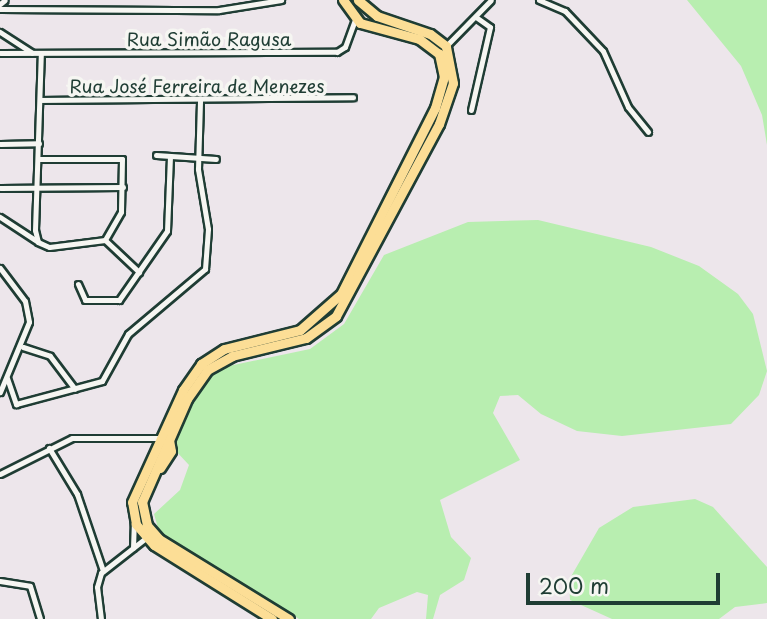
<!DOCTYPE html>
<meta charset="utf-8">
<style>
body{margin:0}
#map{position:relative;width:767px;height:619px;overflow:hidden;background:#ede6eb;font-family:"Playpen Sans",sans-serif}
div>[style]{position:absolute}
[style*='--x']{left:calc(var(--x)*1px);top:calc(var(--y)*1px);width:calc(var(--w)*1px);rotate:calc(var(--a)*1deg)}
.green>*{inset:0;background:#b8eeb0}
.roads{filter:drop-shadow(2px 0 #1f3d34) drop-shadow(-2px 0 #1f3d34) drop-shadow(0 2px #1f3d34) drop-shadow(0 -2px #1f3d34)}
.minor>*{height:5px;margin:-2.5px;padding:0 2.5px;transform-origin:2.5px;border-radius:2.5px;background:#f6f6f2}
.primary>*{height:9px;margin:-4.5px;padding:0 4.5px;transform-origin:4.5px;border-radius:4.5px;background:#fcde96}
span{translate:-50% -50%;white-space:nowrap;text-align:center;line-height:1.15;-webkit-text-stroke:7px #f6f6f2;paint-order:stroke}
.street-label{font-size:18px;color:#1f3d34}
.scale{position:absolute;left:526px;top:573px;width:194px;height:32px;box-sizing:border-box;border:4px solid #1f3d34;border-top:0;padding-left:9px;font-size:21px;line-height:24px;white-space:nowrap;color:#1f3d34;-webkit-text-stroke:5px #f6f6f2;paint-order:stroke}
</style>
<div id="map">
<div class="green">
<i style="clip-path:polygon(687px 0,767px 0,767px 145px,762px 115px,741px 66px)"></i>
<i style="clip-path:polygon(538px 220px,651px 247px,699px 266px,738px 294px,753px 314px,767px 371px,759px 395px,731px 424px,622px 436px,577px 431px,541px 414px,518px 395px,500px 396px,493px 413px,520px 460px,440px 500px,451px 537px,471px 558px,464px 580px,440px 595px,433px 619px,426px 619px,428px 595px,417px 592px,379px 608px,371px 619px,299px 619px,160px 535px,154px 514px,180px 490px,189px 465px,174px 449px,186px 409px,206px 378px,224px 367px,310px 349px,344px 324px,384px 255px,468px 222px)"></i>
<i style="clip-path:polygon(695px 499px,713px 507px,767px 567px,767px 603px,735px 607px,719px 619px,612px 619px,570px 600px,569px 580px,599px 528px,633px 507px)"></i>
</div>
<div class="roads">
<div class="minor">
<i style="--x:539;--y:0;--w:28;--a:23"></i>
<i style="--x:565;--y:11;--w:55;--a:46.5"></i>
<i style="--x:603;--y:51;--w:61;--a:65.9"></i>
<i style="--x:628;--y:107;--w:32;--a:51"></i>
<i style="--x:0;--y:4;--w:6;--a:-39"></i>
<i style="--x:0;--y:9;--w:219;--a:0.3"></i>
<i style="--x:219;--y:10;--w:63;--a:-9.2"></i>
<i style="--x:0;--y:32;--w:38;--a:33"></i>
<i style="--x:446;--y:46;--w:64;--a:-45.6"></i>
<i style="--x:0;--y:53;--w:337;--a:-0.2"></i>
<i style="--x:337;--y:52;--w:9;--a:-32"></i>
<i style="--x:345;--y:47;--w:30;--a:-70"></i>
<i style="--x:40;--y:100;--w:313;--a:-0.5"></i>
<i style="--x:471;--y:110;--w:85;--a:-77.1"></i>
<i style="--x:490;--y:27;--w:16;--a:-145"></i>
<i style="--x:0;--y:144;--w:39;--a:-1"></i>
<i style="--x:156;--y:155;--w:60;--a:3.8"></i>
<i style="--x:38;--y:159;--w:84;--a:0"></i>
<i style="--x:122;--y:159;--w:53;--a:91.1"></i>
<i style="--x:121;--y:212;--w:32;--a:120"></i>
<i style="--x:105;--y:240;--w:56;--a:172.9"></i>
<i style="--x:49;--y:247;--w:12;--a:-156"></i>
<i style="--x:38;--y:242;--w:12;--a:-104"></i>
<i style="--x:35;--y:230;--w:177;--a:-88.1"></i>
<i style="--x:0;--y:188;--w:123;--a:-0.5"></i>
<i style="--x:0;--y:217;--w:45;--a:33.3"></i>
<i style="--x:105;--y:240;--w:47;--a:43.3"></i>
<i style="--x:0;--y:268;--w:41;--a:52.9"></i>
<i style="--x:25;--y:301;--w:21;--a:79"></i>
<i style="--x:29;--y:322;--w:76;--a:112.5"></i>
<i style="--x:78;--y:284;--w:17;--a:66"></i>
<i style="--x:85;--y:300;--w:34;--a:0"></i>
<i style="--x:119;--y:300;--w:84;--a:-55.2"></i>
<i style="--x:167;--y:231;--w:75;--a:-87.7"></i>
<i style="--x:23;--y:347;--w:28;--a:18"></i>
<i style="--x:50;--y:356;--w:41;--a:52.9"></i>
<i style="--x:7;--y:378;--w:28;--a:71"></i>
<i style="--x:16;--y:404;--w:89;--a:-15"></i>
<i style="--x:102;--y:381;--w:54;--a:-61"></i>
<i style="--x:128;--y:334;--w:101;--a:-40.2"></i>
<i style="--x:205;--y:269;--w:40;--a:-85.7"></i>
<i style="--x:208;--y:229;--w:61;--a:-99.5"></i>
<i style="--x:198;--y:169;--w:69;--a:-88.3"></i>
<i style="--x:49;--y:448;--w:54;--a:58.7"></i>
<i style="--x:77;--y:494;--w:81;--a:71.3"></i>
<i style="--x:0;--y:474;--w:80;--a:-26.6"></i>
<i style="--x:72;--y:438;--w:90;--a:0"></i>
<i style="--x:133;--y:548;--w:25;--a:-88"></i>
<i style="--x:0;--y:581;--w:30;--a:9"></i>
<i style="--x:30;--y:586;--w:34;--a:73"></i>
<i style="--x:101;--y:619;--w:32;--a:-97"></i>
<i style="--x:97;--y:587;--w:15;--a:-74"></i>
<i style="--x:101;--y:573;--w:58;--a:-38"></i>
</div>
<div class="primary">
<i style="--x:160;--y:468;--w:20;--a:-57"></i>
<i style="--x:171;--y:451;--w:11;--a:-100"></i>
<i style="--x:272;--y:619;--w:139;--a:-147.9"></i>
<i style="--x:154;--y:545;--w:28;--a:-131"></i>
<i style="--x:136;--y:524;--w:22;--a:-100"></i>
<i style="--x:132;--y:502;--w:123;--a:-65.5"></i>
<i style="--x:183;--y:390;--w:32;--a:-55"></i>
<i style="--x:201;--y:364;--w:27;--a:-33"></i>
<i style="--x:224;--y:349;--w:78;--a:-14"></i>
<i style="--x:300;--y:330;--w:55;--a:-41.3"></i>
<i style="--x:341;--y:294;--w:208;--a:-63.2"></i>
<i style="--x:435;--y:108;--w:32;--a:-74"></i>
<i style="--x:444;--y:77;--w:24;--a:-102"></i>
<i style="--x:439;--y:54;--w:25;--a:-143"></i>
<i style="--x:419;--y:39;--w:61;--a:-164.8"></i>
<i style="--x:360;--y:23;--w:29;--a:-126"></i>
<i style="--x:289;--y:619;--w:153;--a:-148.4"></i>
<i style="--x:159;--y:539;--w:18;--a:-131"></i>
<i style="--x:147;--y:525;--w:24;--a:-102"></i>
<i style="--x:142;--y:502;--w:112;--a:-66.4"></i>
<i style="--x:187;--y:399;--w:35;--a:-55"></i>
<i style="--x:207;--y:370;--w:29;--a:-29"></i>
<i style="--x:232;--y:356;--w:76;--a:-13.7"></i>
<i style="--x:306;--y:338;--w:37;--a:-36"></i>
<i style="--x:336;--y:316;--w:218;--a:-61.8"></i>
<i style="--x:439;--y:124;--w:43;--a:-71.1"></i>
<i style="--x:453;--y:83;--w:38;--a:-101"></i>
<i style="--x:446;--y:46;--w:20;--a:-143"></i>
<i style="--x:430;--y:34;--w:56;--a:-161.2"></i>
<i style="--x:377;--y:16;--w:25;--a:-140"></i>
</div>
</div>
<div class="street-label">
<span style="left:209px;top:39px">Rua Simão Ragusa</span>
<span style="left:197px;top:86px">Rua José Ferreira de Menezes</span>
</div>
<div class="scale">200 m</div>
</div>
